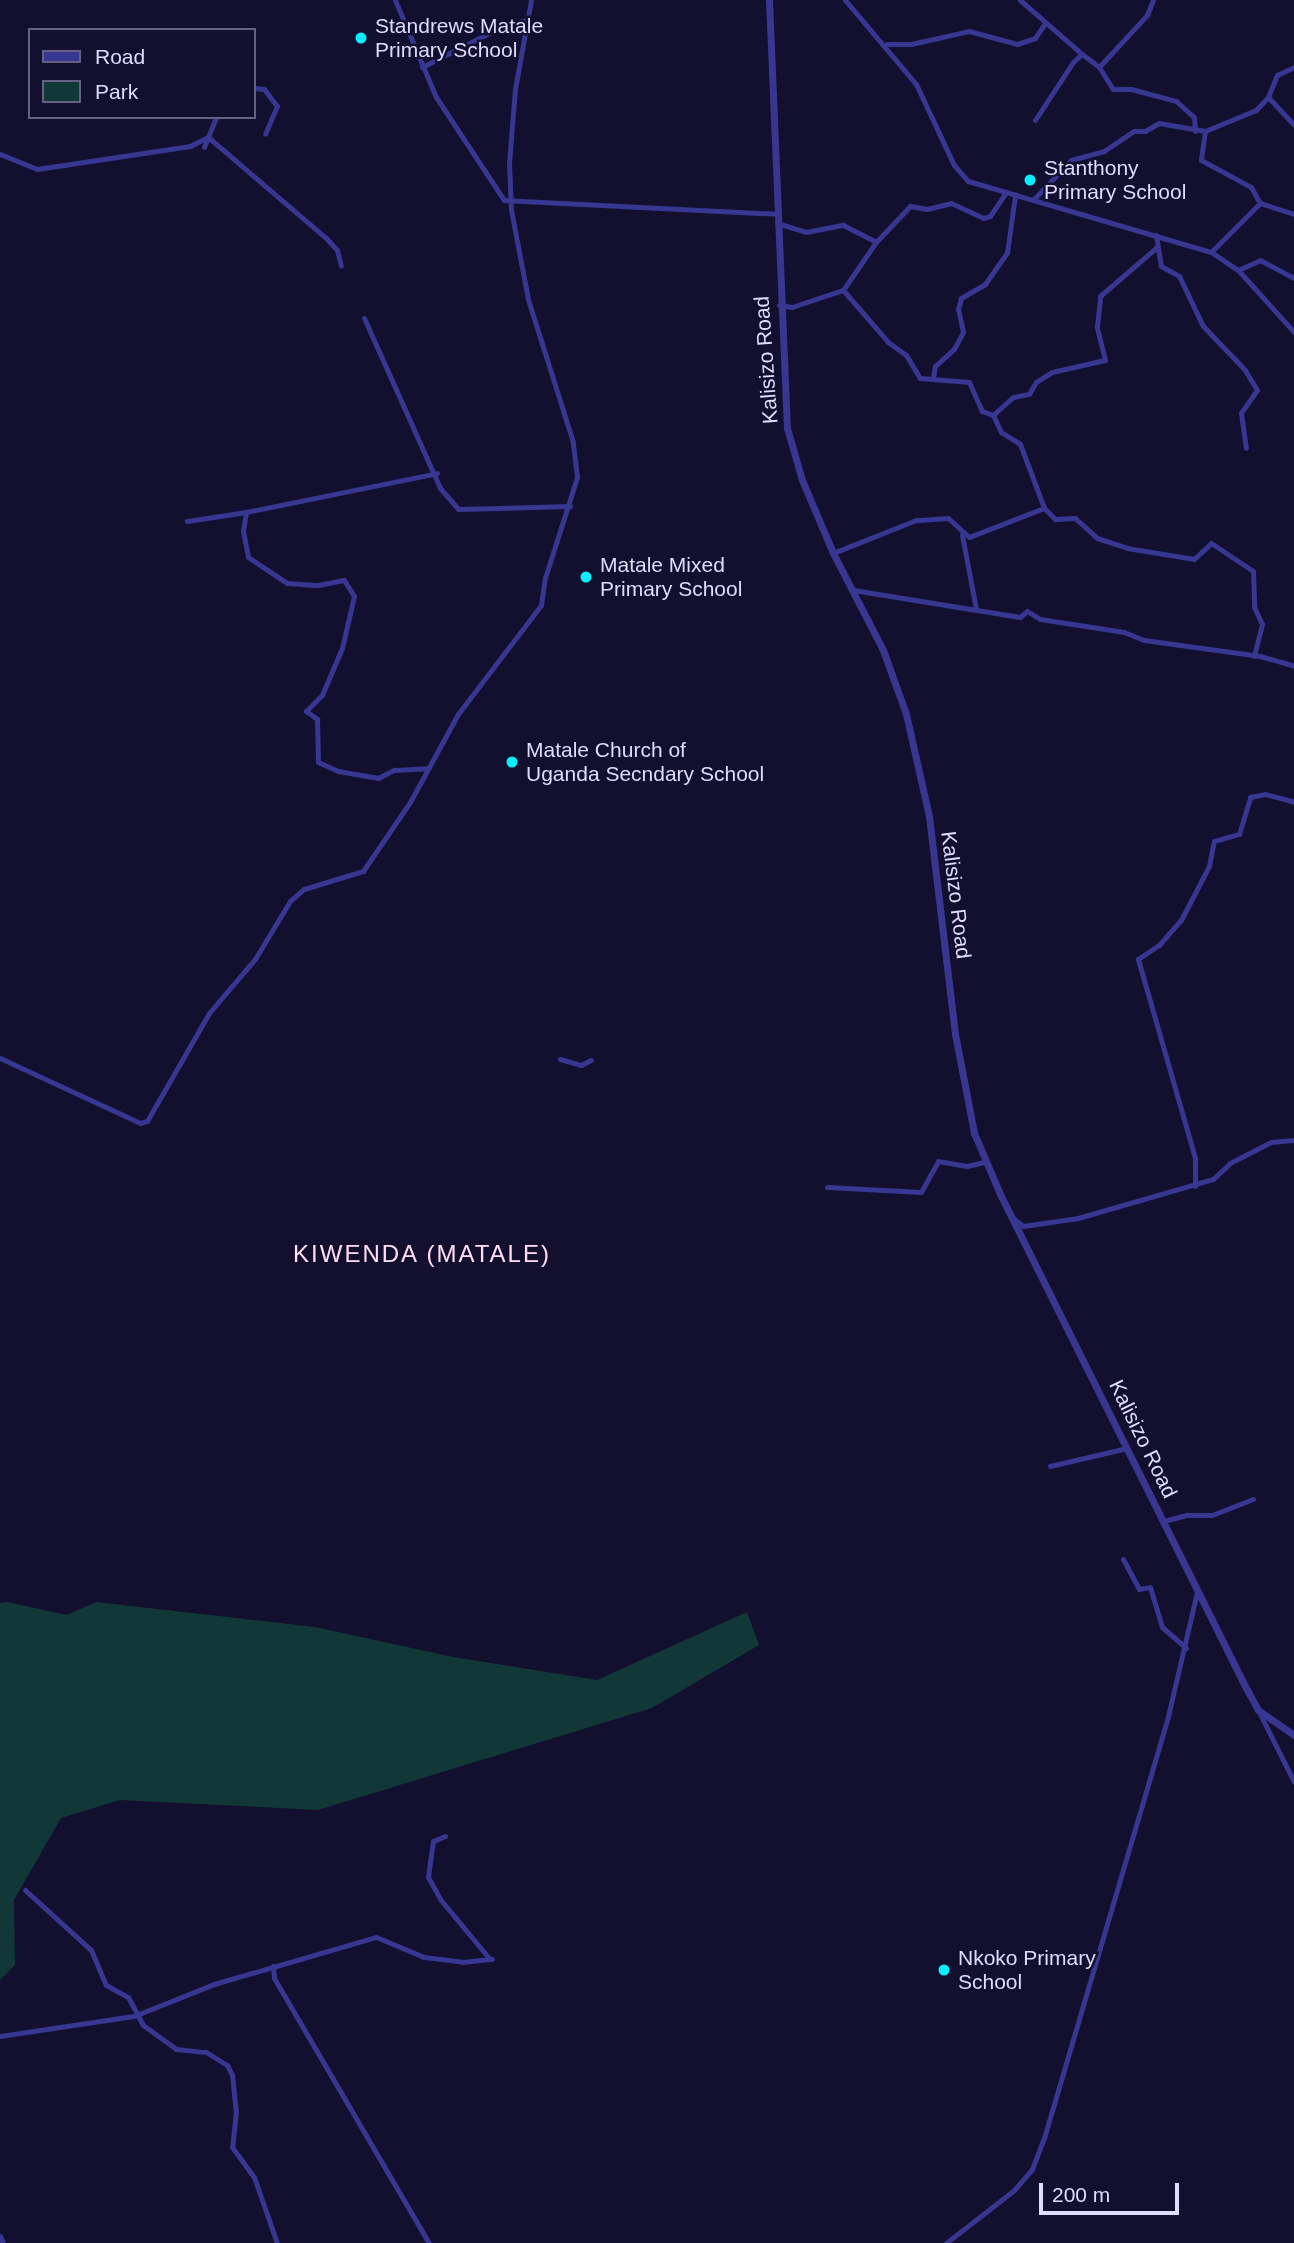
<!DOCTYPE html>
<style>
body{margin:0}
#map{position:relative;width:1294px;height:2243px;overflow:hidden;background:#130f2e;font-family:Arial,sans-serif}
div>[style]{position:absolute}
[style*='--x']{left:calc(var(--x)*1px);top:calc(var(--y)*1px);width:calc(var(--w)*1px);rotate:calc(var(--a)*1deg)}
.green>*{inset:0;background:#113836}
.minor>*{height:5px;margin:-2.5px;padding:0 2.5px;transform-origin:2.5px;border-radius:2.5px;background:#373691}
.tertiary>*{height:7px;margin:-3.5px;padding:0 3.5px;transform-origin:3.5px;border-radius:3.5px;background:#373691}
.dots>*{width:19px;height:19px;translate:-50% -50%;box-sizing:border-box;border:4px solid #130f2e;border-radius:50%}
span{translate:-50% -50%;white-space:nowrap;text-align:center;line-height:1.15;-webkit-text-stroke:5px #130f2e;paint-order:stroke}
.poi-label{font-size:21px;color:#dfdcff}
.left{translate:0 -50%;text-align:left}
.street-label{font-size:21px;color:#dfdcff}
.quarter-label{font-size:24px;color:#ffdef4;letter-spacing:2px}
.legend{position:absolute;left:28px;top:28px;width:228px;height:91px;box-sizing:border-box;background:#130f2e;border:2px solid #656182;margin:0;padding:9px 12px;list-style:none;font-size:21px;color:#dfdcff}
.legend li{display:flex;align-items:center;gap:14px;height:35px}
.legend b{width:35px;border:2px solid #656182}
.scale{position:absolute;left:1039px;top:2183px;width:140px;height:32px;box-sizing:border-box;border:4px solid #dfdcff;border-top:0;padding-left:9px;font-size:21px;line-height:24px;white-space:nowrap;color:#dfdcff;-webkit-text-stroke:5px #130f2e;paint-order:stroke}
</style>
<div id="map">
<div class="green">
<i style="clip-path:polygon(7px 1602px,67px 1615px,96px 1602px,315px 1627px,453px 1657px,597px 1680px,747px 1612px,759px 1645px,652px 1708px,318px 1810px,120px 1800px,61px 1818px,14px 1900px,15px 1965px,0 1980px,0 1603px)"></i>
</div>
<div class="minor">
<i style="--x:395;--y:0;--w:105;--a:67.1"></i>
<i style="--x:436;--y:97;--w:123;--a:56.6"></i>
<i style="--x:504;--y:200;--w:273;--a:2.9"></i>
<i style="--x:845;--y:0;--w:110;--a:49.8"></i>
<i style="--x:916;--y:84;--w:89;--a:64.9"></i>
<i style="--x:954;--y:165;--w:21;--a:49"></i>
<i style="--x:968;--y:181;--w:253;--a:16.3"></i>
<i style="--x:1211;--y:252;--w:32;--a:34"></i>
<i style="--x:1238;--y:270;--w:84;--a:47.9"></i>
<i style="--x:1020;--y:0;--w:82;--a:41.1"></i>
<i style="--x:887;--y:44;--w:24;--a:0"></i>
<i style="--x:911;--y:44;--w:59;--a:-12.6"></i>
<i style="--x:969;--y:31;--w:50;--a:15.2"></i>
<i style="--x:1017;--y:44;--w:19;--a:-18"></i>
<i style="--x:1035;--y:38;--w:18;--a:-56"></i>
<i style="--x:422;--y:67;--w:93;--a:-26.8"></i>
<i style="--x:505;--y:25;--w:23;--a:-13"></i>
<i style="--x:1099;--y:67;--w:26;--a:58"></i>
<i style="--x:1113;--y:89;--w:18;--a:0"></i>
<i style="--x:1131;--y:89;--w:47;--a:14.9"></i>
<i style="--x:1176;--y:101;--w:24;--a:42"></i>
<i style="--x:1194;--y:117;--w:14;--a:86"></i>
<i style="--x:254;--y:88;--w:10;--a:6"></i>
<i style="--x:264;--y:89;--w:21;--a:53"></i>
<i style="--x:277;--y:106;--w:30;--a:113"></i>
<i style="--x:1268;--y:97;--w:38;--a:47"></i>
<i style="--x:1035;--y:120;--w:69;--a:-56.8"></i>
<i style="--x:1073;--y:62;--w:12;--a:-42"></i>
<i style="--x:1082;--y:54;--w:21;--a:37"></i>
<i style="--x:1099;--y:67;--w:71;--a:-47.3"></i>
<i style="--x:1147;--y:15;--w:16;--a:-68"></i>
<i style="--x:1205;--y:131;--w:29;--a:98"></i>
<i style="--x:1201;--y:160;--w:57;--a:28.4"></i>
<i style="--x:1251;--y:187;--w:18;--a:61"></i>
<i style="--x:204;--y:147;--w:32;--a:-68"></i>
<i style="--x:0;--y:154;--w:40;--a:22"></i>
<i style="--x:37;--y:169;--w:155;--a:-8.5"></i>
<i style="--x:190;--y:146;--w:20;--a:-27"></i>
<i style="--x:208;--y:137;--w:157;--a:40.6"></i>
<i style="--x:327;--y:239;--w:15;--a:48"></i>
<i style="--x:337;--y:250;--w:16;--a:76"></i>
<i style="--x:1033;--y:200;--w:55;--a:-46.5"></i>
<i style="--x:1071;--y:160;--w:34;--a:-15"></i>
<i style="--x:1104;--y:151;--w:36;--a:-34"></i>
<i style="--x:1134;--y:131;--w:11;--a:0"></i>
<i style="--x:1145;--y:131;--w:16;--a:-30"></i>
<i style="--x:1159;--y:123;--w:47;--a:9.9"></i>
<i style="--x:1205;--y:131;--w:55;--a:-22.4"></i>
<i style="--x:1256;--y:110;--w:18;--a:-47"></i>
<i style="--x:1268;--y:97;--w:24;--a:-68"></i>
<i style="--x:1277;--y:75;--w:19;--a:-25"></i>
<i style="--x:777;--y:223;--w:30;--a:17"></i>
<i style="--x:806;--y:232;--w:38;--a:-11"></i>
<i style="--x:843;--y:225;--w:37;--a:27"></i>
<i style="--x:876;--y:242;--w:58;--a:124.5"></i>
<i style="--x:1156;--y:235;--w:31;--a:81"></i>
<i style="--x:1161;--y:266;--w:21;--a:29"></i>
<i style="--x:1179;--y:276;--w:55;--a:64.4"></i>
<i style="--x:1203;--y:326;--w:61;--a:46.3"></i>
<i style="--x:1245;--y:370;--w:23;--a:59"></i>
<i style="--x:1257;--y:390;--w:28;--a:125"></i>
<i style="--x:1241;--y:413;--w:35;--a:82"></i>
<i style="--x:876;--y:242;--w:50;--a:-46.6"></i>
<i style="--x:910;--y:206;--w:17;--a:10"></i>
<i style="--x:927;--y:209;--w:25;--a:-14"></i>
<i style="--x:951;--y:203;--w:35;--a:25"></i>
<i style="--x:983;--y:218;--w:7;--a:-16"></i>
<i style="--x:990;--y:216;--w:29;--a:-56"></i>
<i style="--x:1211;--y:252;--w:69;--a:-45"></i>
<i style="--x:1260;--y:203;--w:36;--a:18"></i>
<i style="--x:1238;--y:270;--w:24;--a:-24"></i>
<i style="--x:1260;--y:260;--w:38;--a:28"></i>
<i style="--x:779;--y:305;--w:13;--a:9"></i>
<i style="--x:792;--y:307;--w:54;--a:-18.4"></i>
<i style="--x:843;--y:290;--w:69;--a:49.1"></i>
<i style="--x:888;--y:342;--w:22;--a:36"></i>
<i style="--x:906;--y:355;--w:27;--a:59"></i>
<i style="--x:920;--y:378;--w:49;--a:4.7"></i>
<i style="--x:969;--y:382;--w:32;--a:66"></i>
<i style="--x:982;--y:411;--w:12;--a:20"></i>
<i style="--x:993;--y:415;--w:19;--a:65"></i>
<i style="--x:1001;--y:432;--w:22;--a:32"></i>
<i style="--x:1020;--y:444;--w:68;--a:69.4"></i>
<i style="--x:1044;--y:508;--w:80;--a:158.9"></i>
<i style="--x:969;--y:537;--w:28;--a:-138"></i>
<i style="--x:948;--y:518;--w:32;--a:176"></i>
<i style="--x:916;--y:520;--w:89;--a:158.3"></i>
<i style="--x:364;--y:318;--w:186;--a:65.9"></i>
<i style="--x:440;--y:488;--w:28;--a:49"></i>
<i style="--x:458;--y:509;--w:112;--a:-1.5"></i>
<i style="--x:933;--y:378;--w:12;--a:-81"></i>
<i style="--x:935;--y:366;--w:25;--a:-42"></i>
<i style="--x:954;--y:349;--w:19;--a:-62"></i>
<i style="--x:963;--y:332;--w:24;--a:-102"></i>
<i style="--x:958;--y:309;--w:11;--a:-75"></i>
<i style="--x:961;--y:298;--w:28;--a:-30"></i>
<i style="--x:985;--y:284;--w:38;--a:-55"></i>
<i style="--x:1007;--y:253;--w:59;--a:-82.1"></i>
<i style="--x:993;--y:415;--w:27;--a:-42"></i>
<i style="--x:1013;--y:397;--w:16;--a:-11"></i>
<i style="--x:1029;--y:394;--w:14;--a:-60"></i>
<i style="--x:1036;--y:382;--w:19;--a:-32"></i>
<i style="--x:1052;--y:372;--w:54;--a:-12.8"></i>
<i style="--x:1105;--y:360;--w:34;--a:-104"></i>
<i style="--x:1097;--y:327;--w:31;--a:-84"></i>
<i style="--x:1100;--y:296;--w:75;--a:-40.7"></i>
<i style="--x:1044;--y:508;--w:16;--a:45"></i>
<i style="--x:1055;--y:519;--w:20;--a:-3"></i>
<i style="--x:1075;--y:518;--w:30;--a:42"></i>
<i style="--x:1097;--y:538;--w:32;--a:18"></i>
<i style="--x:1127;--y:548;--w:68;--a:9.3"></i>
<i style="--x:1194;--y:559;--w:23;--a:-43"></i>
<i style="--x:1211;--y:543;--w:50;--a:33.7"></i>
<i style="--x:1253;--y:571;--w:36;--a:88"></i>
<i style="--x:1254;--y:607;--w:19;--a:65"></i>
<i style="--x:1262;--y:624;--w:33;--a:104"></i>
<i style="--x:246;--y:512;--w:195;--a:-11.5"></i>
<i style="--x:187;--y:521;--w:60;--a:-8.7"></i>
<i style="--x:246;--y:512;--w:19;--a:99"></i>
<i style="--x:243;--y:531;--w:26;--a:79"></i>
<i style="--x:248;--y:557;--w:47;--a:33.7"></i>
<i style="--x:287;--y:583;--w:31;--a:4"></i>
<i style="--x:318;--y:585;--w:26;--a:-11"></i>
<i style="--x:344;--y:580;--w:19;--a:58"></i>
<i style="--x:354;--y:596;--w:53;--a:103"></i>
<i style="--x:342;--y:648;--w:51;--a:113.1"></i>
<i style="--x:322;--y:695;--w:23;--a:135"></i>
<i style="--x:306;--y:711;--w:14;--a:36"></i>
<i style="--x:317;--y:719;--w:43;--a:88.7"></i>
<i style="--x:318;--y:762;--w:22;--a:24"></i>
<i style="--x:338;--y:771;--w:41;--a:9.9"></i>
<i style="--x:378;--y:778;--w:18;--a:-27"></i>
<i style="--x:394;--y:770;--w:34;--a:-3"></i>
<i style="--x:962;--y:535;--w:75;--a:79.3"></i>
<i style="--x:853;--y:590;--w:169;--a:9.2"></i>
<i style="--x:1020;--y:617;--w:9;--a:-41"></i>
<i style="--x:1027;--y:611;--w:15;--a:32"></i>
<i style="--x:1040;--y:619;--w:85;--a:8.8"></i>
<i style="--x:1124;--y:632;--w:22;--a:22"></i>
<i style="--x:1144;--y:640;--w:117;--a:7.9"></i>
<i style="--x:1260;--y:656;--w:35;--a:16"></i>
<i style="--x:0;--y:1058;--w:154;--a:24.9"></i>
<i style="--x:140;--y:1123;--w:7;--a:-16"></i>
<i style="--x:147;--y:1121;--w:125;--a:-60.1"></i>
<i style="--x:209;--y:1013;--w:71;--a:-49.6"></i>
<i style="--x:255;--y:959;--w:68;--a:-58.9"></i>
<i style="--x:290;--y:901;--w:18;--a:-41"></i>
<i style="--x:304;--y:889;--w:62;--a:-17"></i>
<i style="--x:363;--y:871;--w:83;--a:-55.7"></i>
<i style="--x:410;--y:802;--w:100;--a:-61.4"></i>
<i style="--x:458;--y:714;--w:137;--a:-52.7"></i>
<i style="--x:541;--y:605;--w:27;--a:-82"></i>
<i style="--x:545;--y:578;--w:106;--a:-72.4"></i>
<i style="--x:577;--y:477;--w:35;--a:-97"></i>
<i style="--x:573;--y:442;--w:150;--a:-107.5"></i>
<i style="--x:528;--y:299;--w:91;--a:-100.8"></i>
<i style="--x:511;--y:210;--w:47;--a:-92.4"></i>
<i style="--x:509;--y:163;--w:74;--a:-85.4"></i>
<i style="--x:515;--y:89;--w:90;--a:-79.8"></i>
<i style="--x:560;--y:1059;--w:22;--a:16"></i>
<i style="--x:581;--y:1065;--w:11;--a:-27"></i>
<i style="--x:1195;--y:1186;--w:28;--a:-90"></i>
<i style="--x:1195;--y:1158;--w:207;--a:-106"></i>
<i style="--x:1138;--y:959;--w:25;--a:-34"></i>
<i style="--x:1159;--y:945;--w:33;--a:-49"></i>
<i style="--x:1181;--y:920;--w:61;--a:-62.6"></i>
<i style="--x:1209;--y:866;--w:25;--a:-79"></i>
<i style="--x:1214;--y:841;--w:26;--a:-16"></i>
<i style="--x:1239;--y:834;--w:39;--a:-73"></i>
<i style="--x:1250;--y:797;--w:15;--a:-11"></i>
<i style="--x:1265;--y:794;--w:30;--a:15"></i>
<i style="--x:827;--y:1187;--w:94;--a:3"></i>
<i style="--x:921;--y:1192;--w:35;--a:-61"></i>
<i style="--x:938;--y:1161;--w:29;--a:10"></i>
<i style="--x:967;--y:1166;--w:18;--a:-13"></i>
<i style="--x:1013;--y:1218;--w:13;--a:39"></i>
<i style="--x:1023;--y:1226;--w:56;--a:-8.3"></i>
<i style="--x:1078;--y:1218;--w:141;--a:-16.1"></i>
<i style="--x:1213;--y:1179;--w:23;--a:-43"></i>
<i style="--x:1230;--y:1163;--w:46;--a:-27.1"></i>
<i style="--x:1271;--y:1142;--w:23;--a:-5"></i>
<i style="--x:1050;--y:1466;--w:79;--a:-13.2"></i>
<i style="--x:1164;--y:1521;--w:24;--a:-15"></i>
<i style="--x:1187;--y:1515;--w:25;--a:0"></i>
<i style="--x:1212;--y:1515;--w:44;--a:-21.3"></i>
<i style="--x:1123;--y:1559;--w:34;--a:62"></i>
<i style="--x:1139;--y:1589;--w:11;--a:-10"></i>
<i style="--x:1150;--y:1587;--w:42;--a:73.3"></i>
<i style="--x:1162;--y:1627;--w:32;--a:41"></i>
<i style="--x:1259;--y:1712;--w:78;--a:63.4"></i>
<i style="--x:445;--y:1836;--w:13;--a:157"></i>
<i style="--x:433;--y:1841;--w:36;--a:98"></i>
<i style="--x:428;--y:1877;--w:25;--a:61"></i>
<i style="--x:440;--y:1899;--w:77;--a:50.3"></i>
<i style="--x:25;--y:1890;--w:89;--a:42.3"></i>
<i style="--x:91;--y:1950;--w:38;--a:67"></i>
<i style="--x:106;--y:1985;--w:25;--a:29"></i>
<i style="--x:128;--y:1997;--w:32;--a:62"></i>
<i style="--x:143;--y:2025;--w:41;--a:36"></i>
<i style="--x:176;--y:2049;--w:30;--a:6"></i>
<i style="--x:206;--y:2052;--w:25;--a:32"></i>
<i style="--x:227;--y:2065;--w:11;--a:63"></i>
<i style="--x:232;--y:2075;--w:36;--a:84"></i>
<i style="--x:236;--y:2111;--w:36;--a:96"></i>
<i style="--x:232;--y:2147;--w:37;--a:54"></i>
<i style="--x:254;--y:2177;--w:70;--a:70.8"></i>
<i style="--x:273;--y:1966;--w:12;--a:85"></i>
<i style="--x:274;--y:1978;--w:307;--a:59.7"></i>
<i style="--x:0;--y:2036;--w:135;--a:-8.5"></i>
<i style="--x:134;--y:2016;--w:86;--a:-21.8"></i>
<i style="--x:214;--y:1984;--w:169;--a:-16.2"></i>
<i style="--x:376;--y:1937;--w:52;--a:22.6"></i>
<i style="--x:424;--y:1957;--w:38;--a:7"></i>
<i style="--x:462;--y:1962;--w:30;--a:-6"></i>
<i style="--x:0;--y:2236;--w:8;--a:67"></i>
<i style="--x:946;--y:2243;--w:86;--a:-37.9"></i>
<i style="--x:1014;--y:2190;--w:28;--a:-49"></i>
<i style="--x:1032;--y:2169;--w:33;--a:-69"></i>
<i style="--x:1044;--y:2138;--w:444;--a:-73.6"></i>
<i style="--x:1169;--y:1712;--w:123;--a:-76.9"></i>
</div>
<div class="tertiary">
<i style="--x:769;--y:0;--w:428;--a:87.6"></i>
<i style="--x:787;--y:428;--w:54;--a:73.9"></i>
<i style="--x:802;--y:480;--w:79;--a:67"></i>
<i style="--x:833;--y:553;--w:109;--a:62.7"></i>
<i style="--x:883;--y:650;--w:68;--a:70.2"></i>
<i style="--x:906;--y:714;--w:105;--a:77.3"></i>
<i style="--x:929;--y:816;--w:220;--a:83.2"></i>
<i style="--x:955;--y:1034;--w:101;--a:79.1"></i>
<i style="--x:974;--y:1133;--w:66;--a:66.9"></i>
<i style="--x:1000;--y:1194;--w:552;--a:63.53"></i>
<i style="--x:1246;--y:1688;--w:25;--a:61"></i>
<i style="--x:1258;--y:1710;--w:44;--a:34.8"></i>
</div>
<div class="dots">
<i style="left:361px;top:38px;background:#08eeff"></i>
<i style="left:1030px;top:180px;background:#08eeff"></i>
<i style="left:586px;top:577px;background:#08eeff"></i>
<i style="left:512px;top:762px;background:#08eeff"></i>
<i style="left:944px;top:1970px;background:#08eeff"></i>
</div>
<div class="poi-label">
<span class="left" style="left:375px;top:38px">Standrews Matale<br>Primary School</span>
<span class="left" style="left:1044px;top:180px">Stanthony<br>Primary School</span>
<span class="left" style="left:600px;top:577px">Matale Mixed<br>Primary School</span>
<span class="left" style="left:526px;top:762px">Matale Church of<br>Uganda Secndary School</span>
<span class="left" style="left:958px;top:1970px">Nkoko Primary<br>School</span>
</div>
<div class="street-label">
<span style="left:766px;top:360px;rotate:-94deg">Kalisizo Road</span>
<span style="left:956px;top:895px;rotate:83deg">Kalisizo Road</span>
<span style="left:1143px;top:1439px;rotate:64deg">Kalisizo Road</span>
</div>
<div class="quarter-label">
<span style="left:422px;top:1254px">KIWENDA (MATALE)</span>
</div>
<ul class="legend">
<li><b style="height:9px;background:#373691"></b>Road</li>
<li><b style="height:19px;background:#113836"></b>Park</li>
</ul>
<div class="scale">200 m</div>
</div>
